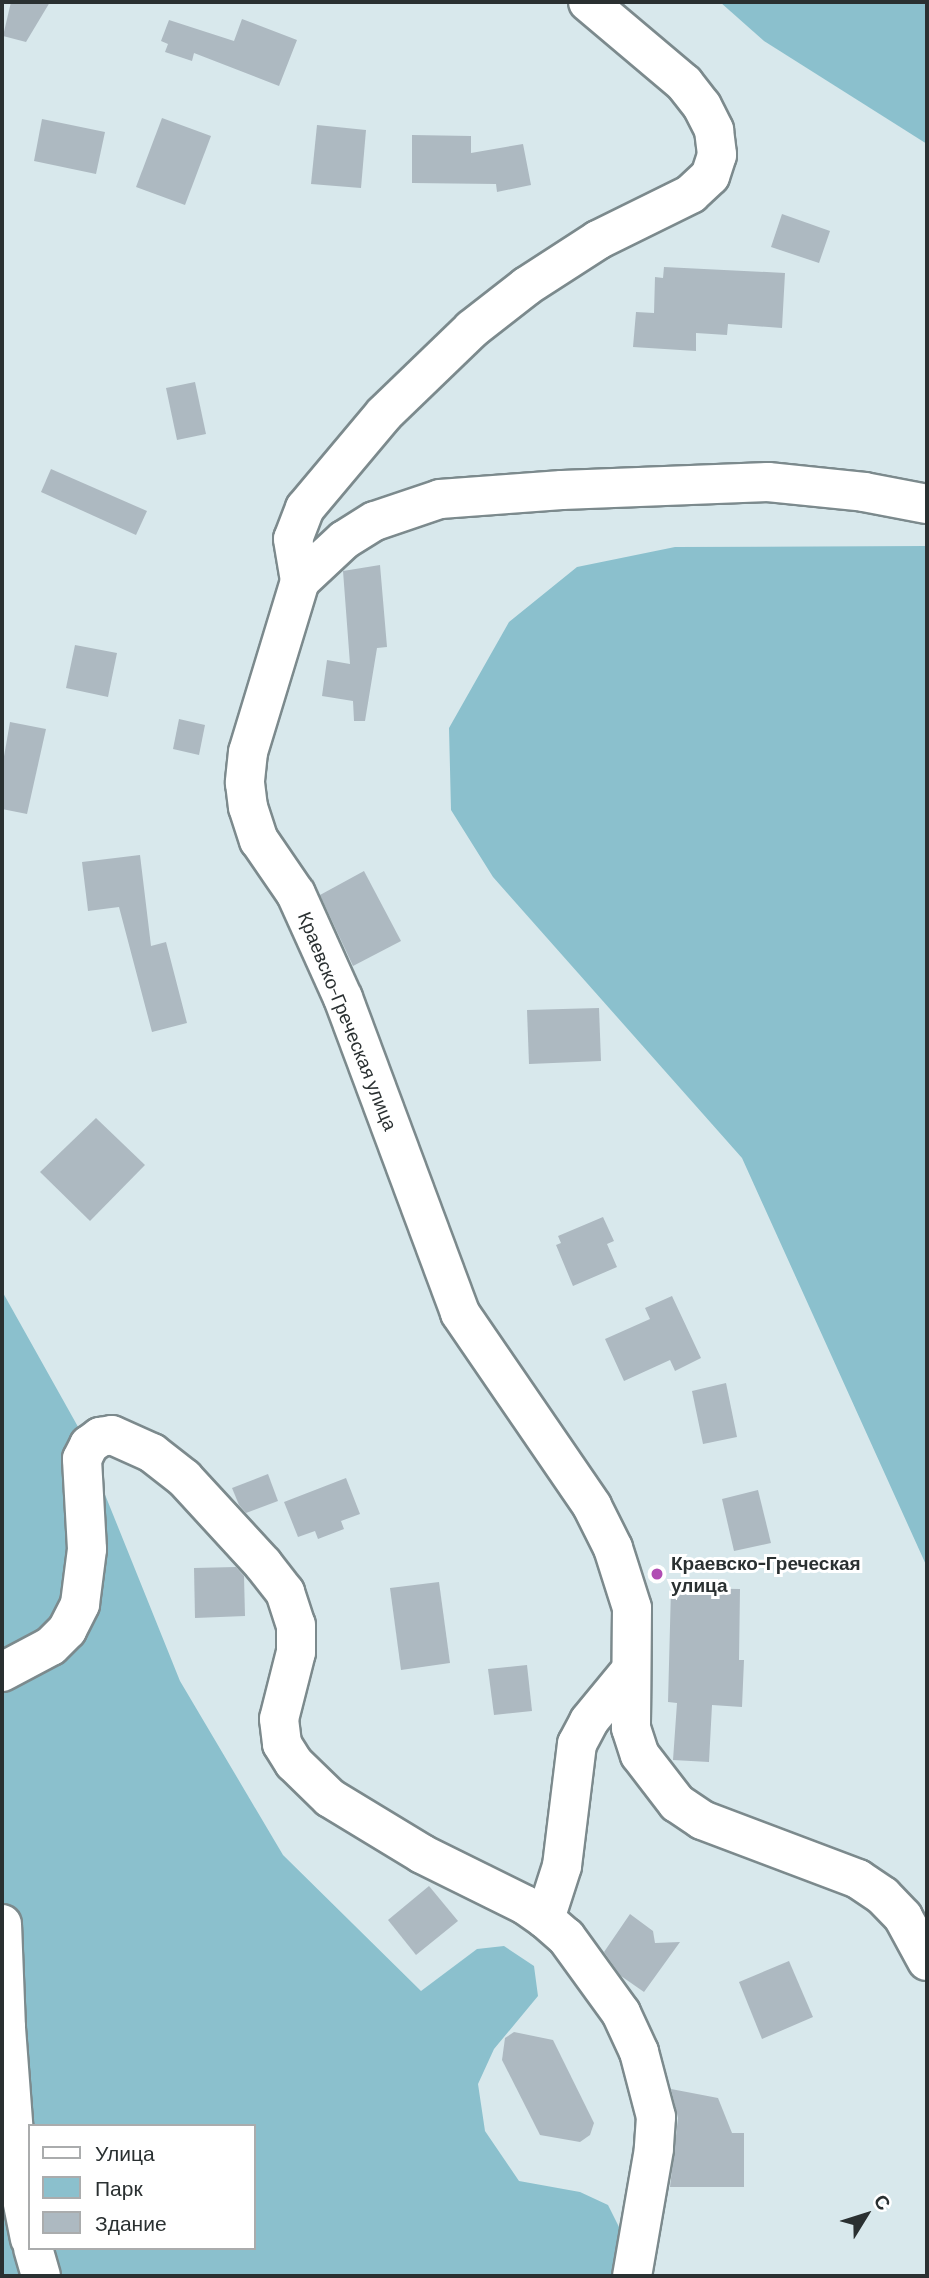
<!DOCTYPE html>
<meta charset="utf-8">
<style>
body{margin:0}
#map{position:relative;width:929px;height:2278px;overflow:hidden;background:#d8e8ec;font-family:Barlow,sans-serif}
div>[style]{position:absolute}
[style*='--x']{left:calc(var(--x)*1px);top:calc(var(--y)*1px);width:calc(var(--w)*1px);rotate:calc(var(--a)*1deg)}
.green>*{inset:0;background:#8bc0cd}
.building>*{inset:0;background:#adb9c1}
.roads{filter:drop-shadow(2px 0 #7c8a8d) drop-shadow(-2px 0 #7c8a8d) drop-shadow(0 2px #7c8a8d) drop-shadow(0 -2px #7c8a8d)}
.minor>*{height:38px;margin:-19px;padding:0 19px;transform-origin:19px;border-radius:19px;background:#fff}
.dots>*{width:19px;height:19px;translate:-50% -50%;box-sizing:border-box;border:4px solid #fff;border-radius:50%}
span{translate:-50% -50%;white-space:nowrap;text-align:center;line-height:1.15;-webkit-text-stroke:6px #fff;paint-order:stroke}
.street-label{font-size:19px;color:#2a3031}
.poi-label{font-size:19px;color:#2a3031;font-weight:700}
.left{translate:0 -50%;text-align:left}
.frame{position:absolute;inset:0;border:4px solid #2a3031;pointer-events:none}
.legend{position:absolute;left:28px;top:2124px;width:228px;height:126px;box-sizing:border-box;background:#fff;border:2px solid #aaacad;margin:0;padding:9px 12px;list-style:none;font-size:21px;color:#2a3031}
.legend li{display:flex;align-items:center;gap:14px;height:35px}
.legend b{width:35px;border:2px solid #aaacad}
.north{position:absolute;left:831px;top:2180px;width:70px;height:70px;-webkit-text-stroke:5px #fff;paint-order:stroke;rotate:52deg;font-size:19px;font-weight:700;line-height:28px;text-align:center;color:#2a3031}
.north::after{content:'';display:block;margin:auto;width:24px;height:32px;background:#2a3031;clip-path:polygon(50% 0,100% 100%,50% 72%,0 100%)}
</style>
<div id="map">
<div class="green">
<i style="clip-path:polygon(720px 2px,927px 2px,927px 144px,764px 41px)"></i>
<i style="clip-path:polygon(927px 546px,927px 1567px,742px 1158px,493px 877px,451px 810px,449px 728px,509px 622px,577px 567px,675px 547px)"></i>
<i style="clip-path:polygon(evenodd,2px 1291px,77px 1425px,180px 1681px,283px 1855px,421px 1991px,477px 1949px,504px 1946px,534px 1966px,538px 1996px,494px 2049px,478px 2084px,485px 2131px,519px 2181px,580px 2192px,608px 2205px,620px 2229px,616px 2276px,2px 2276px,2px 1291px,30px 2126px,254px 2126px,254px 2248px,30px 2248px,30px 2126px)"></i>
</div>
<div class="building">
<i style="clip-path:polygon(11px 2px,50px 2px,26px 42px,3px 36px)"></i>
<i style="clip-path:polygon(242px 19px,297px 40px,279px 86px,194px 53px,192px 61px,165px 52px,168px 44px,161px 41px,169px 20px,234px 41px)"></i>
<i style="clip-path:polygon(162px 118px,211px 136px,185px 205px,136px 187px)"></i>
<i style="clip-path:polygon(42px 119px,105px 132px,96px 174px,34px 161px)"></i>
<i style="clip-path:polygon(317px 125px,366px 130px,361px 188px,311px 184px)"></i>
<i style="clip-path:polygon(412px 135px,471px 136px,471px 153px,523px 144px,531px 185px,497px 192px,496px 184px,412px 183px)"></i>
<i style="clip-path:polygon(782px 214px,830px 231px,819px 263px,771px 247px)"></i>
<i style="clip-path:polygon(664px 267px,785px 273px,782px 328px,728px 324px,727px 335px,696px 333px,696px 351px,633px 347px,636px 312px,654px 313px,655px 277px,663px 278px)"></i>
<i style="clip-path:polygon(195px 382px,206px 434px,177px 440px,166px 388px)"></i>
<i style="clip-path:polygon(51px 469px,147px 511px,136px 535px,41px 492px)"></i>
<i style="clip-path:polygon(380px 565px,387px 647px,377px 648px,365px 721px,354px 721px,353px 701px,322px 696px,327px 660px,350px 664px,343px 571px)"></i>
<i style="clip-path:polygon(75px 645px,117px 653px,108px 697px,66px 688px)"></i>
<i style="clip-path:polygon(179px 719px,205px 725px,199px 755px,173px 749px)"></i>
<i style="clip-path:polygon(10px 722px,46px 729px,27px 814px,2px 809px,2px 768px)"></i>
<i style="clip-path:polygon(140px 855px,151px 946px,166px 942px,187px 1023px,152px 1032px,119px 907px,88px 911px,82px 862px)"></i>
<i style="clip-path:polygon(364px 871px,401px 941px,353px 966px,320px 895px)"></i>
<i style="clip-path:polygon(599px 1008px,601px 1061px,529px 1064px,527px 1010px)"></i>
<i style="clip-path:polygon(96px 1118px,145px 1165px,90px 1221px,40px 1172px)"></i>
<i style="clip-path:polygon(603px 1217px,614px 1241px,607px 1244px,617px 1267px,573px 1286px,556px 1245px,561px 1243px,558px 1236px)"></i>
<i style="clip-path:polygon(672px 1296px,701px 1358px,675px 1371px,670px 1360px,624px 1381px,605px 1339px,650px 1319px,645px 1308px)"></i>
<i style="clip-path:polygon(726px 1383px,737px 1437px,703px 1444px,692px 1391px)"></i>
<i style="clip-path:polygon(268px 1474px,278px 1501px,246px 1513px,239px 1505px,232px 1488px)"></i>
<i style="clip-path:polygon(346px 1478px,360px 1514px,341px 1521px,344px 1529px,318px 1539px,315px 1531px,298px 1537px,284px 1502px)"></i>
<i style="clip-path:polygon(758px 1490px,771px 1543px,734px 1551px,722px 1499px)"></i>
<i style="clip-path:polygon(236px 1567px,244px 1576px,245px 1616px,195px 1618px,194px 1568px)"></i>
<i style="clip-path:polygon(439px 1582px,450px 1663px,401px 1670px,390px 1588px)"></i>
<i style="clip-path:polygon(671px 1588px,740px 1589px,739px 1660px,744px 1660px,742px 1707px,712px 1705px,709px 1762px,673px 1760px,677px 1703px,668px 1702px)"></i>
<i style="clip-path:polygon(527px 1665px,532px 1711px,494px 1715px,488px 1669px)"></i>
<i style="clip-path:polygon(429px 1886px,458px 1921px,416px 1955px,388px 1920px)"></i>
<i style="clip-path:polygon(630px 1914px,653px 1931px,655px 1943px,680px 1942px,644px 1992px,621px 1976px,604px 1952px)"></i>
<i style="clip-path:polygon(789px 1961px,813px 2017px,762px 2039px,739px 1982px)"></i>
<i style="clip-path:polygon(514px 2032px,553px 2040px,594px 2123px,590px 2135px,580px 2142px,540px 2135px,502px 2060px,505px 2038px)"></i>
<i style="clip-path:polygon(671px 2089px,718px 2098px,732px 2133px,744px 2133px,744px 2187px,670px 2187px,678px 2118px)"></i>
</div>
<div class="roads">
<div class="minor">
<i style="--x:588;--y:2;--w:126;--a:40.2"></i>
<i style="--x:684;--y:83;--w:29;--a:52"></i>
<i style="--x:702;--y:106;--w:27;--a:63"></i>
<i style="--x:714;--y:130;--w:25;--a:83"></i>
<i style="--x:717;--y:155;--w:22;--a:108"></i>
<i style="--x:710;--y:176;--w:26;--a:137"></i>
<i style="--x:691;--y:194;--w:104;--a:153.7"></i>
<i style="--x:598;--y:240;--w:85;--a:147.1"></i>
<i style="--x:527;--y:286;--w:70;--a:142"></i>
<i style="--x:472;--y:329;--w:122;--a:136"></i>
<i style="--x:384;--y:414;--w:123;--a:130"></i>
<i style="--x:305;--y:508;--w:33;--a:111"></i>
<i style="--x:293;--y:539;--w:43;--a:80.5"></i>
<i style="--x:300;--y:581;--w:179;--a:106.9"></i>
<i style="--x:248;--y:752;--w:31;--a:96"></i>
<i style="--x:245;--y:783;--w:24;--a:83"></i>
<i style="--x:248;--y:807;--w:35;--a:72"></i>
<i style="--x:259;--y:840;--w:65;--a:55.6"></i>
<i style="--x:296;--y:894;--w:114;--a:65.7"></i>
<i style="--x:343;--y:998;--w:336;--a:69.6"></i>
<i style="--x:460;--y:1313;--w:234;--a:55.6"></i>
<i style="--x:592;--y:1506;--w:47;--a:63.4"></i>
<i style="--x:613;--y:1548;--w:63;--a:72.4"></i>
<i style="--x:632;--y:1608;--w:120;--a:90.5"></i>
<i style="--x:631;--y:1728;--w:28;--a:72"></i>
<i style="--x:640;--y:1755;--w:61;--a:52.4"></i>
<i style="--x:677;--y:1803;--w:30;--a:34"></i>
<i style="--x:702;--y:1820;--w:167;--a:20.7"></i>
<i style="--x:858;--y:1879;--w:30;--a:34"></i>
<i style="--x:883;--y:1896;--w:29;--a:46"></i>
<i style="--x:903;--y:1917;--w:50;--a:61.4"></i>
<i style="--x:300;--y:581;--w:60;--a:-43"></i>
<i style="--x:344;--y:540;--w:36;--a:-32"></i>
<i style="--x:375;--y:521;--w:69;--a:-18.7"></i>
<i style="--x:440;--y:499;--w:122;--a:-4.2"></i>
<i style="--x:562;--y:490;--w:206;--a:-2.2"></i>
<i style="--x:768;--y:482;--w:97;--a:5.9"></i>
<i style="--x:864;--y:492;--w:64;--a:10.8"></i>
<i style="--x:2;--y:1672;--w:55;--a:-28"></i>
<i style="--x:51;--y:1646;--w:23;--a:-45"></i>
<i style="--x:67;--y:1630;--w:29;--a:-63"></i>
<i style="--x:80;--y:1604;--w:55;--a:-82.7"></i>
<i style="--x:87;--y:1549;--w:90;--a:-93.2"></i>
<i style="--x:82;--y:1459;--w:16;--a:-63"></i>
<i style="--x:89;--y:1445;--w:14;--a:-36"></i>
<i style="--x:100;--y:1437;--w:12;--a:-9"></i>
<i style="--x:112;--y:1435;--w:44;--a:24.2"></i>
<i style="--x:152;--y:1453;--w:41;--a:38"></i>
<i style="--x:184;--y:1478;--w:117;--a:47.4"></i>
<i style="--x:263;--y:1564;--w:36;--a:52"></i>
<i style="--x:285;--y:1592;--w:35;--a:72"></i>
<i style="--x:296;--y:1625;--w:27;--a:90"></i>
<i style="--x:296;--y:1652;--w:69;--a:104.2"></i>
<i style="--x:279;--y:1719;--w:25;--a:83"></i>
<i style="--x:282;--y:1744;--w:22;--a:58"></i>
<i style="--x:294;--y:1763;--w:50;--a:44.2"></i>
<i style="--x:330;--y:1798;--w:108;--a:31.3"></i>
<i style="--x:422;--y:1854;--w:115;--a:26.3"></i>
<i style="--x:525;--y:1905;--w:24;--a:35"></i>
<i style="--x:545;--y:1919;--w:28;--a:41"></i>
<i style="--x:566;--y:1937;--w:94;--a:54.1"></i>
<i style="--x:621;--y:2013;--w:43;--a:65.2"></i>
<i style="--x:639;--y:2052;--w:67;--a:75.3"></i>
<i style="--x:656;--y:2117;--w:32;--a:94"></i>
<i style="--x:654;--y:2149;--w:129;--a:99.8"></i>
<i style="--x:545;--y:1919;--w:56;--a:-72.2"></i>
<i style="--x:562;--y:1866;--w:123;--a:-83"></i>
<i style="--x:577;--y:1744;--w:26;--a:-62"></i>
<i style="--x:589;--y:1721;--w:66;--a:-50.5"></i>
<i style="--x:2;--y:1924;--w:104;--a:87.8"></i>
<i style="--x:6;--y:2028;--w:4;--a:153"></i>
<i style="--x:6;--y:2028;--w:146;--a:85.7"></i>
<i style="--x:17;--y:2174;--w:66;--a:78.7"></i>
<i style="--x:33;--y:2248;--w:29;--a:74"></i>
</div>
</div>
<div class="dots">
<i style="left:657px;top:1574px;background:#b04db3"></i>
</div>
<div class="street-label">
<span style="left:348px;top:1021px;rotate:68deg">Краевско-Греческая улица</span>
</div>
<div class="poi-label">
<span class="left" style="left:671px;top:1574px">Краевско-Греческая<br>улица</span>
</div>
<div class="frame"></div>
<ul class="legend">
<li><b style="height:9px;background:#fff"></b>Улица</li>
<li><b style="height:19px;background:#8bc0cd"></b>Парк</li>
<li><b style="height:19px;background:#adb9c1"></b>Здание</li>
</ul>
<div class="north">С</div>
</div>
